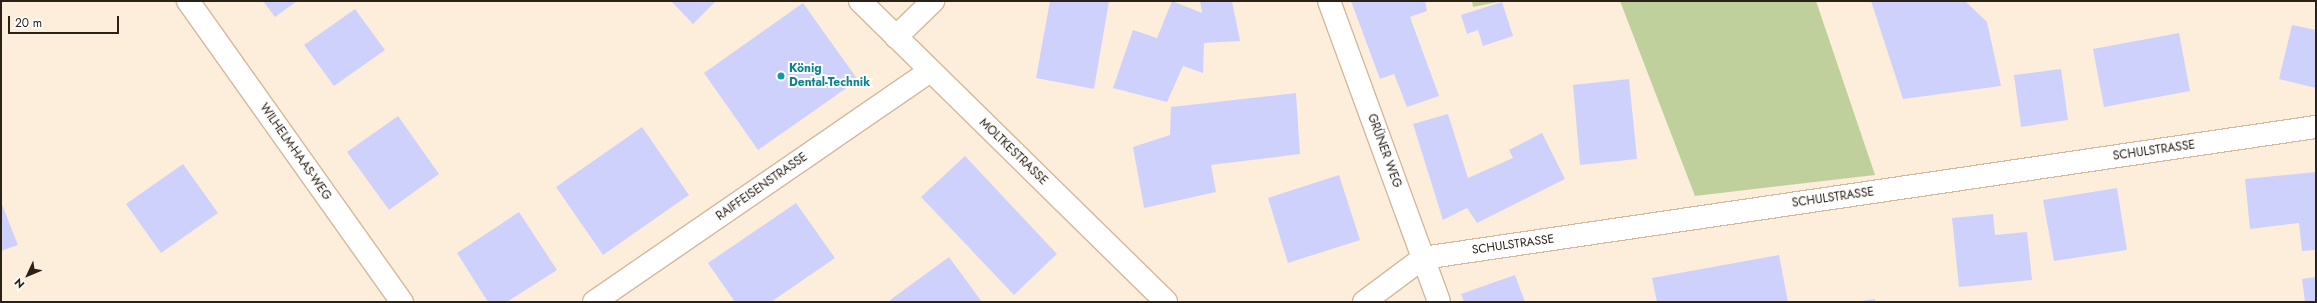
<!DOCTYPE html>
<meta charset="utf-8">
<style>
body{margin:0}
#map{position:relative;width:2317px;height:303px;overflow:hidden;background:#fdeedc;font-family:Jost,sans-serif}
div>[style]{position:absolute}
[style*='--x']{left:calc(var(--x)*1px);top:calc(var(--y)*1px);width:calc(var(--w)*1px);rotate:calc(var(--a)*1deg)}
.green>*{inset:0;background:#c0d09d}
.building>*{inset:0;background:#cfd1fd}
.roads{filter:drop-shadow(1px 0 #d2b99d) drop-shadow(-1px 0 #d2b99d) drop-shadow(0 1px #d2b99d) drop-shadow(0 -1px #d2b99d)}
.minor>*{height:22px;margin:-11px;padding:0 11px;transform-origin:11px;border-radius:11px;background:#fff}
.dots>*{width:11px;height:11px;translate:-50% -50%;box-sizing:border-box;border:2px solid #fefefe;border-radius:50%}
span{translate:-50% -50%;white-space:nowrap;text-align:center;line-height:1.15;-webkit-text-stroke:4px #fefefe;paint-order:stroke}
.culture-label{font-size:12px;color:#0d838f;font-weight:700}
.left{translate:0 -50%;text-align:left}
.street-label{font-size:12px;color:#2b2217}
.frame{position:absolute;inset:0;border:2px solid #2b2217;pointer-events:none}
.north{position:absolute;left:8px;top:255px;width:40px;height:40px;-webkit-text-stroke:3px #fefefe;paint-order:stroke;rotate:226deg;font-size:11px;font-weight:700;line-height:16px;text-align:center;color:#2b2217}
.north::after{content:'';display:block;margin:auto;width:14px;height:18px;background:#2b2217;clip-path:polygon(50% 0,100% 100%,50% 72%,0 100%)}
.scale{position:absolute;left:8px;top:16px;width:111px;height:18px;box-sizing:border-box;border:2px solid #2b2217;border-top:0;padding-left:5px;font-size:12px;line-height:14px;white-space:nowrap;color:#2b2217;-webkit-text-stroke:3px #fefefe;paint-order:stroke}
</style>
<div id="map">
<div class="green">
<i style="clip-path:polygon(1472px 1px,1503px 1px,1473px 7px)"></i>
<i style="clip-path:polygon(1620px 1px,1816px 1px,1875px 175px,1695px 196px)"></i>
</div>
<div class="building">
<i style="clip-path:polygon(263px 1px,297px 1px,275px 17px)"></i>
<i style="clip-path:polygon(671px 1px,716px 1px,693px 24px)"></i>
<i style="clip-path:polygon(1050px 1px,1109px 1px,1094px 89px,1036px 78px)"></i>
<i style="clip-path:polygon(1172px 1px,1202px 13px,1200px 1px,1232px 1px,1240px 41px,1204px 43px,1203px 73px,1183px 66px,1167px 102px,1113px 88px,1133px 30px,1157px 38px)"></i>
<i style="clip-path:polygon(1351px 1px,1425px 1px,1427px 11px,1410px 17px,1439px 96px,1407px 107px,1394px 74px,1380px 79px)"></i>
<i style="clip-path:polygon(1871px 1px,1965px 1px,1987px 22px,2001px 86px,1903px 99px)"></i>
<i style="clip-path:polygon(1502px 2px,1513px 36px,1483px 46px,1478px 30px,1467px 34px,1461px 15px)"></i>
<i style="clip-path:polygon(803px 3px,858px 80px,758px 150px,704px 73px)"></i>
<i style="clip-path:polygon(355px 9px,385px 50px,334px 86px,304px 45px)"></i>
<i style="clip-path:polygon(2292px 25px,2316px 30px,2316px 88px,2279px 79px)"></i>
<i style="clip-path:polygon(2179px 33px,2190px 91px,2104px 107px,2093px 49px)"></i>
<i style="clip-path:polygon(2061px 69px,2068px 120px,2021px 127px,2014px 75px)"></i>
<i style="clip-path:polygon(1629px 79px,1637px 159px,1580px 165px,1573px 85px)"></i>
<i style="clip-path:polygon(1296px 93px,1300px 154px,1211px 165px,1216px 192px,1144px 208px,1133px 147px,1170px 135px,1171px 107px)"></i>
<i style="clip-path:polygon(1448px 114px,1468px 178px,1513px 158px,1509px 150px,1542px 133px,1565px 179px,1477px 223px,1467px 208px,1443px 220px,1413px 124px)"></i>
<i style="clip-path:polygon(398px 116px,439px 174px,389px 210px,347px 152px)"></i>
<i style="clip-path:polygon(642px 127px,689px 195px,603px 255px,556px 187px)"></i>
<i style="clip-path:polygon(965px 156px,1057px 254px,1014px 295px,921px 197px)"></i>
<i style="clip-path:polygon(183px 164px,218px 213px,161px 253px,126px 204px)"></i>
<i style="clip-path:polygon(2316px 172px,2316px 250px,2302px 251px,2299px 223px,2250px 229px,2245px 179px)"></i>
<i style="clip-path:polygon(1339px 175px,1360px 240px,1288px 263px,1268px 198px)"></i>
<i style="clip-path:polygon(2117px 188px,2127px 250px,2054px 261px,2043px 200px)"></i>
<i style="clip-path:polygon(1px 202px,18px 245px,1px 251px)"></i>
<i style="clip-path:polygon(796px 203px,835px 258px,771px 302px,735px 302px,708px 263px)"></i>
<i style="clip-path:polygon(519px 212px,557px 270px,507px 302px,488px 302px,457px 253px)"></i>
<i style="clip-path:polygon(1993px 214px,1995px 235px,2027px 232px,2032px 280px,1959px 287px,1952px 218px)"></i>
<i style="clip-path:polygon(1779px 255px,1788px 302px,1657px 302px,1652px 278px)"></i>
<i style="clip-path:polygon(949px 257px,982px 302px,891px 302px,890px 300px)"></i>
<i style="clip-path:polygon(1515px 275px,1525px 302px,1464px 302px,1461px 294px)"></i>
<i style="clip-path:polygon(2316px 277px,2316px 302px,2305px 302px,2302px 279px)"></i>
<i style="clip-path:polygon(1875px 299px,1875px 302px,1861px 302px,1861px 301px)"></i>
</div>
<div class="roads">
<div class="minor">
<i style="--x:188;--y:1;--w:369;--a:54.6"></i>
<i style="--x:860;--y:1;--w:429;--a:44.5"></i>
<i style="--x:1329;--y:1;--w:320;--a:69.9"></i>
<i style="--x:896;--y:37;--w:52;--a:-44.2"></i>
<i style="--x:594;--y:302;--w:408;--a:-34.5"></i>
<i style="--x:1364;--y:302;--w:74;--a:-36.7"></i>
<i style="--x:1423;--y:258;--w:903;--a:-8.35"></i>
</div>
</div>
<div class="dots">
<i style="left:781px;top:76px;background:#0f9aa8"></i>
</div>
<div class="culture-label">
<span class="left" style="left:789px;top:76px">König<br>Dental-Technik</span>
</div>
<div class="street-label">
<span style="left:1384px;top:151px;rotate:70deg">GRÜNER WEG</span>
<span style="left:2154px;top:151px;rotate:-8deg">SCHULSTRASSE</span>
<span style="left:295px;top:152px;rotate:55deg">WILHELM-HAAS-WEG</span>
<span style="left:1013px;top:152px;rotate:44deg">MOLTKESTRASSE</span>
<span style="left:762px;top:187px;rotate:-35deg">RAIFFEISENSTRASSE</span>
<span style="left:1833px;top:198px;rotate:-8deg">SCHULSTRASSE</span>
<span style="left:1513px;top:245px;rotate:-8deg">SCHULSTRASSE</span>
</div>
<div class="frame"></div>
<div class="north">N</div>
<div class="scale">20 m</div>
</div>
